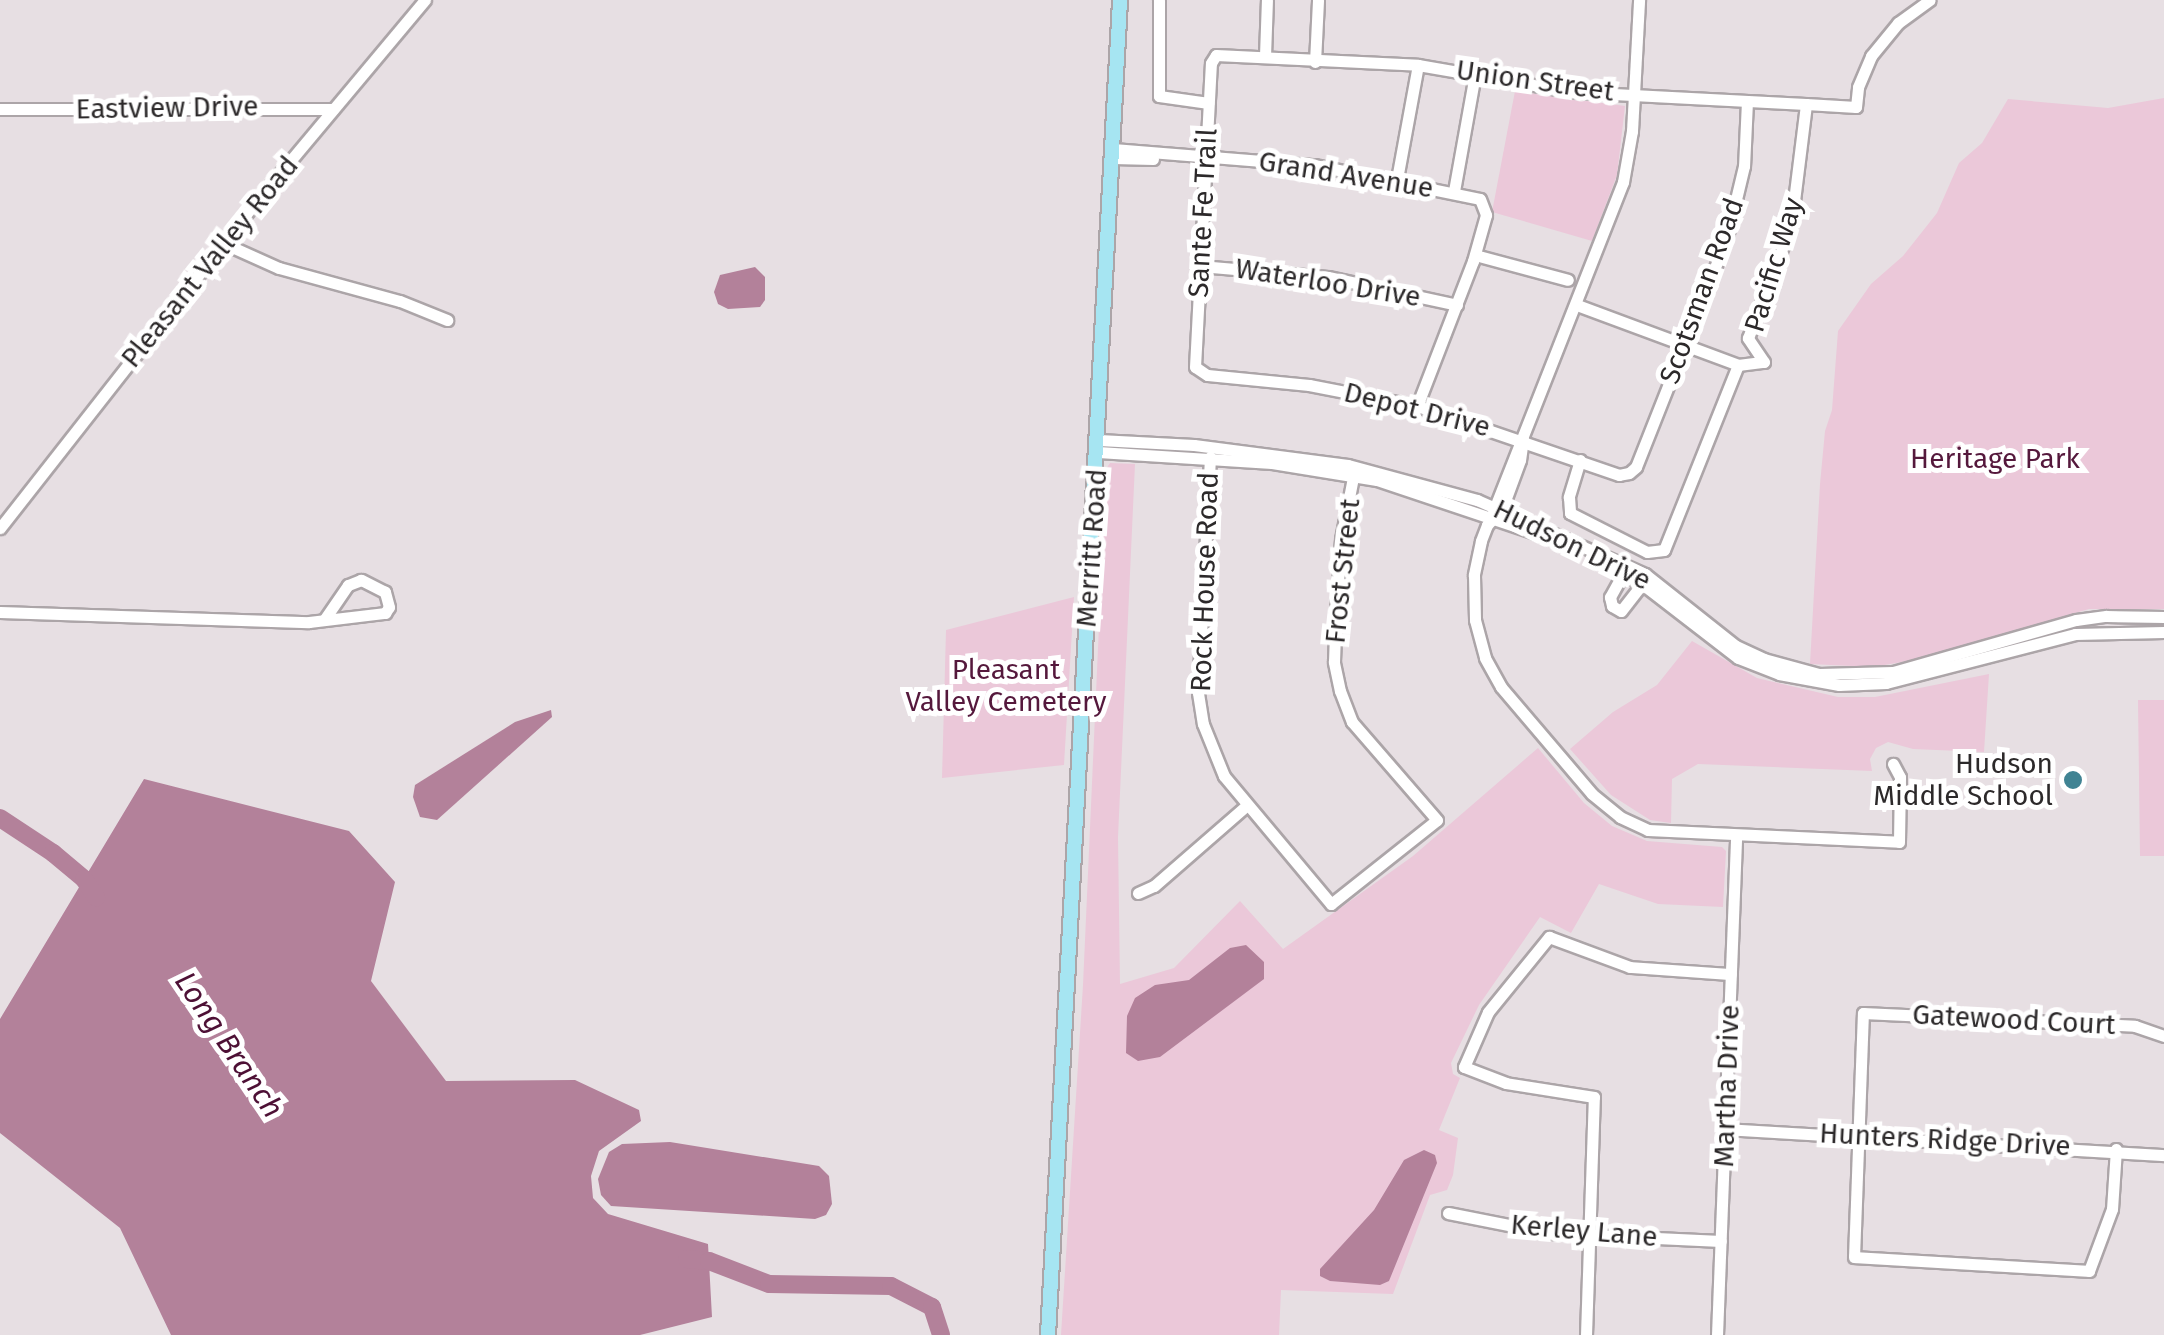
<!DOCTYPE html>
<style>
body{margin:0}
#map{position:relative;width:2164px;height:1335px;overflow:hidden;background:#e7dfe3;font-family:"Fira Sans",sans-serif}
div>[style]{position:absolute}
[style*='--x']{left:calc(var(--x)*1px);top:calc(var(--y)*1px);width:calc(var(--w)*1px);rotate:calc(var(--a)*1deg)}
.green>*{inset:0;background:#ebc8d9}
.water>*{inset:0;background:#b3819a}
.river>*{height:18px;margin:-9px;padding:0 9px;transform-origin:9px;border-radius:9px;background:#b3819a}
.roads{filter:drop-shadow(2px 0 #aca5a8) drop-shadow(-2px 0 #aca5a8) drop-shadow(0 2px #aca5a8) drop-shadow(0 -2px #aca5a8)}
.minor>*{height:11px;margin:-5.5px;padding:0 5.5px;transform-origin:5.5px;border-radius:5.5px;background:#fff}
.major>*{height:14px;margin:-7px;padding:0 7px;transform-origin:7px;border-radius:7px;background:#a6e5f2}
.dots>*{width:28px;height:28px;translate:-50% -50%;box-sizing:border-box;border:5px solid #fff;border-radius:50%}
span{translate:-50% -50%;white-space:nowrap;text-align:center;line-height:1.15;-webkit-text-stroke:10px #fff;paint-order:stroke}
.street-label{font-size:28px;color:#2c292a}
.park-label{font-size:28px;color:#55183c}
.poi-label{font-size:28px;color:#2c292a}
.right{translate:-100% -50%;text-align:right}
.water-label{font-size:30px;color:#4d1035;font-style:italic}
</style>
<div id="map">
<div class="green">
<i style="clip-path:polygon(1515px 91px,1625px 106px,1617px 175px,1592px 241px,1492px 212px)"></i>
<i style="clip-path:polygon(2164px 98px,2164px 609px,2089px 609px,1919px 659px,1873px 667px,1810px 664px,1820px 484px,1825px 431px,1832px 410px,1838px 331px,1871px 284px,1903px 256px,1937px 213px,1959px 163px,1982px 143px,2008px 99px,2108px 108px)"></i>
<i style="clip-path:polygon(1110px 463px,1135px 464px,1118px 837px,1120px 984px,1174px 968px,1240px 901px,1283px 949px,1413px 856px,1538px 748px,1584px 803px,1612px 826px,1647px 841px,1722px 847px,1726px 851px,1723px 907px,1658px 904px,1599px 884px,1571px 933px,1540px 917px,1479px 1005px,1451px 1063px,1453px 1074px,1460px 1078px,1439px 1130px,1458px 1138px,1453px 1175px,1447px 1190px,1430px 1195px,1393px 1294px,1281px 1290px,1279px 1335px,1061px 1335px,1083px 985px,1106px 469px)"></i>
<i style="clip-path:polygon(1074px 597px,1064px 765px,942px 778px,946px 630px)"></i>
<i style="clip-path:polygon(1692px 641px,1757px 678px,1838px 697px,1875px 697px,1989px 674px,1984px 752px,1913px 749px,1888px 742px,1876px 748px,1870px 759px,1872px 771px,1698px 764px,1672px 779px,1671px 823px,1650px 820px,1611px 795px,1570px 749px,1613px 712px,1657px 685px)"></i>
<i style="clip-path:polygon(2138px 700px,2164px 700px,2164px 856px,2140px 856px)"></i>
</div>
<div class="water">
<i style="clip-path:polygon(755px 267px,765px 277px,765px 300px,760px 307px,728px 309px,718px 304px,714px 292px,720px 275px)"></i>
<i style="clip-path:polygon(551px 710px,552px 717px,437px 820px,420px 817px,413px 797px,415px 785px,515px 722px)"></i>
<i style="clip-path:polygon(144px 779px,349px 831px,395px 882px,371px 981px,446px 1081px,575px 1080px,639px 1110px,641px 1121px,599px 1151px,591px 1176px,593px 1198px,608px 1214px,708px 1244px,712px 1317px,640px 1335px,171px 1335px,120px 1228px,0 1133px,0 1019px)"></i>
<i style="clip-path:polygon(1246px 945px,1264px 962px,1264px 979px,1160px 1057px,1138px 1061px,1126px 1053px,1127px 1016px,1135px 998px,1155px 985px,1189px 980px,1230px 948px)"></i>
<i style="clip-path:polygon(670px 1142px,819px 1166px,829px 1176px,832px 1204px,826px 1215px,815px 1219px,611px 1206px,601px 1195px,598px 1179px,609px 1152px,622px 1144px)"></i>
<i style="clip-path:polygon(1424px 1150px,1435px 1155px,1437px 1163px,1389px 1281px,1380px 1285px,1330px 1281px,1320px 1276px,1320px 1269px,1374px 1210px,1404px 1160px)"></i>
</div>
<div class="river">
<i style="--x:0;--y:818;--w:64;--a:33.4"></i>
<i style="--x:53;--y:853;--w:40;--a:40"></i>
<i style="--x:84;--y:879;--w:22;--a:56"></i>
<i style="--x:687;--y:1259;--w:22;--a:5"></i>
<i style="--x:709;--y:1261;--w:64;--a:21"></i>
<i style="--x:769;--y:1284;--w:122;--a:0.9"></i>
<i style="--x:891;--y:1286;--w:46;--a:27.1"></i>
<i style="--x:932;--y:1307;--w:29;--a:72"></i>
</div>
<div class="roads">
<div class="minor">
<i style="--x:1159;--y:0;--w:96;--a:90"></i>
<i style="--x:1159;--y:96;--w:50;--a:8"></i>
<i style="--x:1265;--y:56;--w:56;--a:-88"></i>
<i style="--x:1315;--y:62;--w:62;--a:-87.2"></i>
<i style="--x:1747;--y:101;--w:65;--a:92.6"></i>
<i style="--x:1744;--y:166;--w:73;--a:103.5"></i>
<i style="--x:1727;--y:237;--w:247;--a:111.6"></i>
<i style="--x:1636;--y:467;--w:9;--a:139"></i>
<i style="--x:1629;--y:473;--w:10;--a:169"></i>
<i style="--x:1619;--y:475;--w:213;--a:-161.1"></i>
<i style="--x:1417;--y:406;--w:110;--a:-169"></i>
<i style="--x:1309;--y:385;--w:102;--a:-174.4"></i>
<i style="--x:1207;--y:375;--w:14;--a:-146"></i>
<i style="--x:1195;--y:367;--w:304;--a:-87"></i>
<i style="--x:1211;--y:63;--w:9;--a:-58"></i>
<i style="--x:1216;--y:55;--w:202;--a:2.8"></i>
<i style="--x:1418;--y:65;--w:159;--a:9.8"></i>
<i style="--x:1575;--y:92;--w:231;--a:3"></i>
<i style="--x:1806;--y:104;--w:50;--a:3.4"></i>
<i style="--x:1856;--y:107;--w:20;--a:-84"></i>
<i style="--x:1858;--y:87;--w:34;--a:-67"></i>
<i style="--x:1871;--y:56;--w:43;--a:-50.7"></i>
<i style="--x:1898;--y:23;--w:39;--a:-36"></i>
<i style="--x:0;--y:109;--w:333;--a:0"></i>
<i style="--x:1113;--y:149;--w:202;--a:4.6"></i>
<i style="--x:1314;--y:165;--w:169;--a:11.6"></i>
<i style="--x:1480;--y:199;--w:17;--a:69"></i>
<i style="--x:1486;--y:215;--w:48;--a:105.8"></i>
<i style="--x:1473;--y:261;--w:155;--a:111.1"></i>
<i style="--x:1113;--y:158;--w:40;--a:1.4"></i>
<i style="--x:1397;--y:179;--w:116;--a:-79.6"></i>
<i style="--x:1454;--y:191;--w:119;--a:-79.8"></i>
<i style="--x:223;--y:243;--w:61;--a:24.1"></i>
<i style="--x:279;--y:268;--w:125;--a:15.3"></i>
<i style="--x:400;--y:301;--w:51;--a:22"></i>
<i style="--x:1475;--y:255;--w:96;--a:15"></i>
<i style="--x:1200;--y:266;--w:128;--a:4.9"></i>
<i style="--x:1328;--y:277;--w:132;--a:12.2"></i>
<i style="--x:1577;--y:305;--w:172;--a:20.4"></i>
<i style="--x:1738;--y:365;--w:26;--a:-7"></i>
<i style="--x:1764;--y:362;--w:29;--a:-124"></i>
<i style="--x:1748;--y:338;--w:121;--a:-69.2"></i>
<i style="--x:1791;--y:225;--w:122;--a:-82.9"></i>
<i style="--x:1523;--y:439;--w:21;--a:98"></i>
<i style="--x:1520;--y:460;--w:52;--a:110.2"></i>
<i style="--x:1502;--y:509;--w:22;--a:133"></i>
<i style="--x:1487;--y:525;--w:17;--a:111"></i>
<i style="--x:1481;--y:541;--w:35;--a:102"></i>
<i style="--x:1474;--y:575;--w:45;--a:88.7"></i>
<i style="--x:1475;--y:620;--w:39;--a:75"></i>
<i style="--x:1485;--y:658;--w:33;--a:61"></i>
<i style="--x:1501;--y:687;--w:140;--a:49.6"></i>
<i style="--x:1592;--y:794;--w:36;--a:39"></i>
<i style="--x:1620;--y:817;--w:31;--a:25"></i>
<i style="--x:1648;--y:830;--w:251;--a:2.7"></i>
<i style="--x:1899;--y:842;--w:65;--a:-89.1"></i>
<i style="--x:1900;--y:777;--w:15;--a:-118"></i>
<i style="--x:1099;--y:440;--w:95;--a:3"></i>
<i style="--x:1194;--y:445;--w:155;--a:7.4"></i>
<i style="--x:1348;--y:465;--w:134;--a:15.2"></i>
<i style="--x:1477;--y:500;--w:184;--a:23.8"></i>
<i style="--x:1645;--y:574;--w:116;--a:38.4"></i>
<i style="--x:1736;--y:646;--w:31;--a:25"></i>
<i style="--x:1764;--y:659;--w:57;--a:15.3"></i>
<i style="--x:1819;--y:674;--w:74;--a:-1.5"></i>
<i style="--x:1893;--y:672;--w:190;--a:-15.9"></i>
<i style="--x:2076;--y:620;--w:30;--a:-8"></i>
<i style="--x:2106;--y:616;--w:58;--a:1"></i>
<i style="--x:1098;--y:452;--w:174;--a:3.6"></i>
<i style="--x:1272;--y:463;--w:106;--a:9.2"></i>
<i style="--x:1377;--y:480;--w:189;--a:18.5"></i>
<i style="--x:1210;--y:457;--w:236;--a:92.9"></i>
<i style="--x:1198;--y:693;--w:31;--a:81"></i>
<i style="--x:1203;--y:724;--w:56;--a:68"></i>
<i style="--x:1224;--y:776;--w:167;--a:50.1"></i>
<i style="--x:1331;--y:904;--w:135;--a:-38.4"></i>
<i style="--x:1437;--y:820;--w:130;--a:-130.9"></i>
<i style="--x:1352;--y:722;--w:33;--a:-111"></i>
<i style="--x:1340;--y:691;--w:30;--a:-102"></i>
<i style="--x:1334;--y:662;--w:37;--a:-88"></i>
<i style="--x:1335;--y:625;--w:86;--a:-86"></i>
<i style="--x:1341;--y:539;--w:68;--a:-79"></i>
<i style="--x:1580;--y:460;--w:39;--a:107"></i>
<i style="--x:1569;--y:497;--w:16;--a:86"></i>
<i style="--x:1570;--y:513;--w:86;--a:26.9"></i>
<i style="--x:1647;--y:552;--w:17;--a:-7"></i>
<i style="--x:1664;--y:550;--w:199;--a:-68.2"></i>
<i style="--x:1493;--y:512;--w:355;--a:-68.5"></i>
<i style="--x:1623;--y:182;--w:52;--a:-80"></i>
<i style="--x:1632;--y:131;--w:131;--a:-86.9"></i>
<i style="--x:0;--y:528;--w:421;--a:-51.9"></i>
<i style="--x:260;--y:197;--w:257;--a:-50.1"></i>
<i style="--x:1614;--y:568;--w:32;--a:30"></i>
<i style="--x:1642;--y:584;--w:121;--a:37.6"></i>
<i style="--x:1738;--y:658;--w:44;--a:21.3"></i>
<i style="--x:1779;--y:674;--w:61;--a:10.4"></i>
<i style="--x:1839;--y:685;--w:47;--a:-2.4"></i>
<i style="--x:1886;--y:683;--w:195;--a:-14.5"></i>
<i style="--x:2075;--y:634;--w:89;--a:-1.3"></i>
<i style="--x:1625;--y:570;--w:31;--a:119"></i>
<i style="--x:1610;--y:597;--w:9;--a:77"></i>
<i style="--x:1612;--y:606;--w:10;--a:29"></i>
<i style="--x:1621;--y:611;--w:41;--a:-52"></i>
<i style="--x:0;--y:612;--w:309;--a:1.9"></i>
<i style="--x:309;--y:622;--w:77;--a:-6.8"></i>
<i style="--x:385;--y:613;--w:7;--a:-56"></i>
<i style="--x:389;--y:607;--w:16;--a:-105"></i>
<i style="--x:385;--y:592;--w:27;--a:-153"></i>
<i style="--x:361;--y:580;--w:14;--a:159"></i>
<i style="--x:348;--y:585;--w:42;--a:124.4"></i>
<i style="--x:1138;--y:893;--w:17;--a:-24"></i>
<i style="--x:1154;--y:886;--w:122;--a:-41"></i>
<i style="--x:1725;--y:1129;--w:440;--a:3.4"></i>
<i style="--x:2116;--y:1149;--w:60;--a:93.8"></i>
<i style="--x:2112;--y:1209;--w:66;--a:110.4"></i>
<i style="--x:2089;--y:1271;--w:235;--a:-176.6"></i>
<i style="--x:1854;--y:1257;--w:244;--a:-87.9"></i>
<i style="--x:1863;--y:1013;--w:272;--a:2.7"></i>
<i style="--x:2135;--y:1026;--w:31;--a:19"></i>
<i style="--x:1448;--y:1213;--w:103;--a:11.2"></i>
<i style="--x:1549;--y:1233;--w:172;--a:2.7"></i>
<i style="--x:1586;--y:1335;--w:238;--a:-88.1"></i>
<i style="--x:1594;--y:1097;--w:89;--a:-171"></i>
<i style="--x:1506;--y:1083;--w:45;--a:-159.1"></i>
<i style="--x:1464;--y:1067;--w:60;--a:-66.4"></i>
<i style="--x:1488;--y:1012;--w:97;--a:-50.9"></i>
<i style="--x:1549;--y:937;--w:86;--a:20.3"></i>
<i style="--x:1630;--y:967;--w:101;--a:4"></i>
<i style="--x:1717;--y:1335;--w:498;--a:-87.8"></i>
</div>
<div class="major">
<i style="--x:1048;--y:1335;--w:1337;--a:-86.91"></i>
</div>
</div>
<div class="dots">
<i style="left:2073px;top:780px;background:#408393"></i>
</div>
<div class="street-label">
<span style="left:1535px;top:81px;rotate:8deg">Union Street</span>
<span style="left:167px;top:108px;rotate:-1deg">Eastview Drive</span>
<span style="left:1346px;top:175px;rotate:9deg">Grand Avenue</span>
<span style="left:1203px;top:213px;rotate:-87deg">Sante Fe Trail</span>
<span style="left:210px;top:262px;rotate:-51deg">Pleasant Valley Road</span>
<span style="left:1774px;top:265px;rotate:-73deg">Pacific Way</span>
<span style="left:1328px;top:283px;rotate:9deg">Waterloo Drive</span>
<span style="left:1702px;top:291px;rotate:-70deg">Scotsman Road</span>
<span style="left:1417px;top:410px;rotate:14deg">Depot Drive</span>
<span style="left:1572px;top:545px;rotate:26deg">Hudson Drive</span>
<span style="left:1092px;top:548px;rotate:-86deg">Merritt Road</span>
<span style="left:1343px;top:571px;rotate:-84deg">Frost Street</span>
<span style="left:1205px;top:582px;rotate:-88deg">Rock House Road</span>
<span style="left:2014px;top:1020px;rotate:3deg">Gatewood Court</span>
<span style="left:1727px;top:1086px;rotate:-88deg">Martha Drive</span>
<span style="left:1945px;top:1140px;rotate:3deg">Hunters Ridge Drive</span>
<span style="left:1584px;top:1231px;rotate:5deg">Kerley Lane</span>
</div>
<div class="park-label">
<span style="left:1995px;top:459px">Heritage Park</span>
<span style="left:1006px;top:686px">Pleasant<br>Valley Cemetery</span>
</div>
<div class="poi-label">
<span class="right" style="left:2053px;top:780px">Hudson<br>Middle School</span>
</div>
<div class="water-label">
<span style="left:229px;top:1045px;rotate:56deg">Long Branch</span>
</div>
</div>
